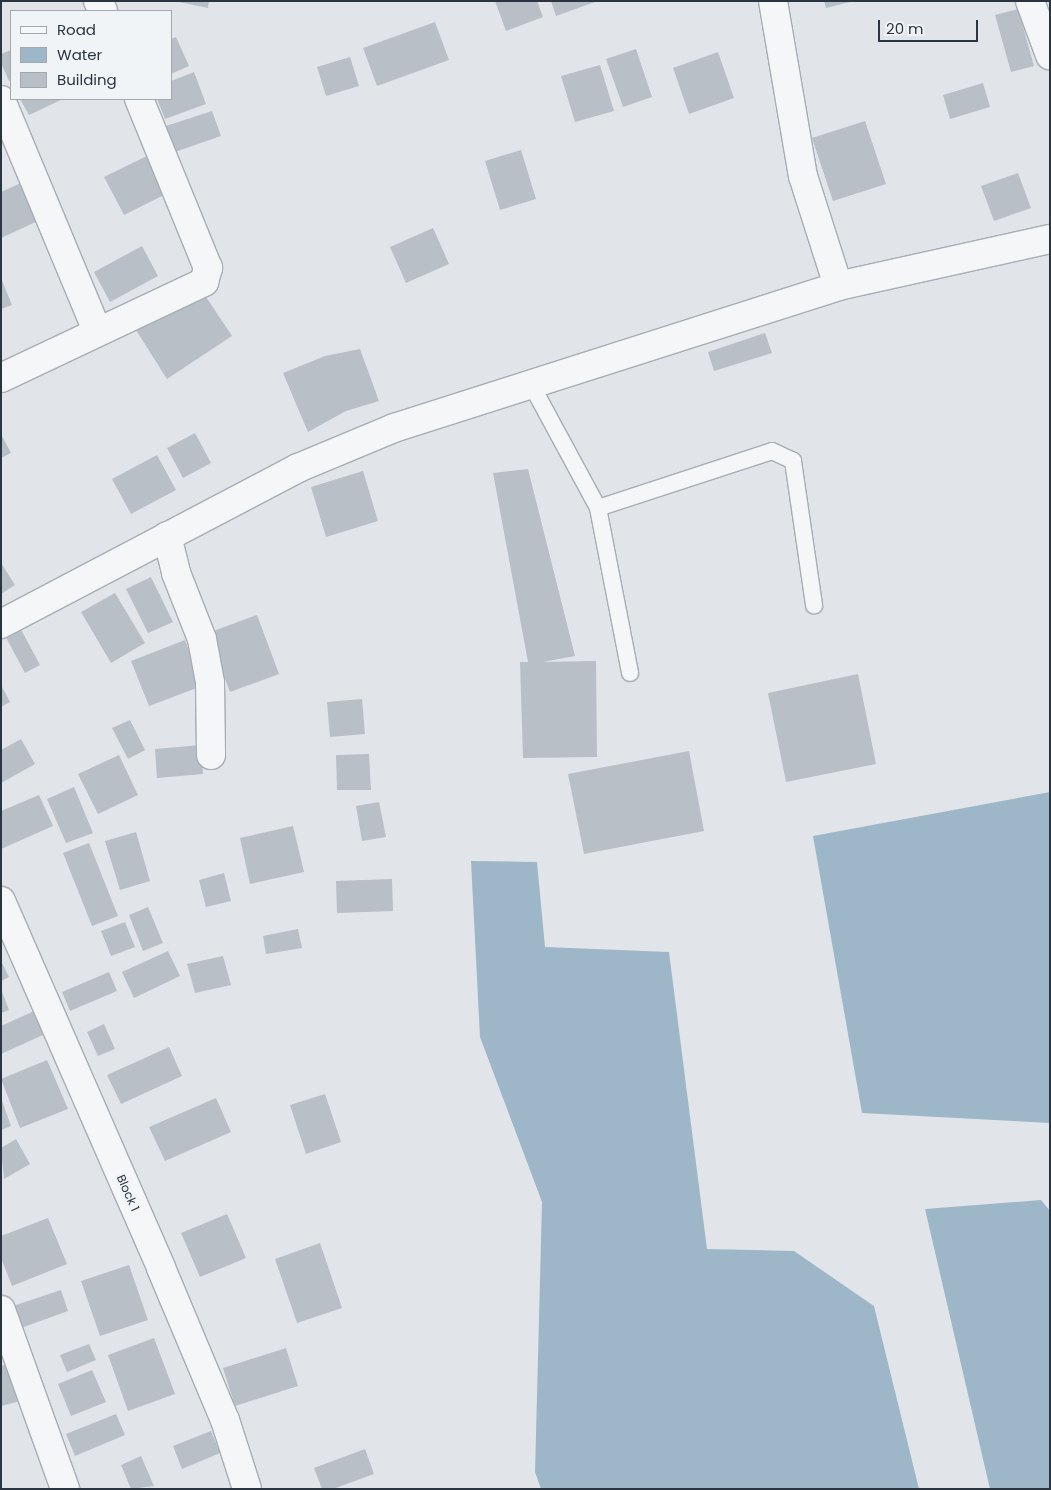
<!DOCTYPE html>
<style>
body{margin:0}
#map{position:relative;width:1051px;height:1490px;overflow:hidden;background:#e1e5ea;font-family:Poppins,sans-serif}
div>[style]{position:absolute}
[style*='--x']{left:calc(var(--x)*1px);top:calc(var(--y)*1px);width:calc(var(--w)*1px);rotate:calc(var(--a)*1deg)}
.water>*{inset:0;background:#9eb7c8}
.building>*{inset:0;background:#b9bfc6}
.roads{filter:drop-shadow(1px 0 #a6adb4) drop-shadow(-1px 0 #a6adb4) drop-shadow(0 1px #a6adb4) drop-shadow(0 -1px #a6adb4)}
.service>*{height:16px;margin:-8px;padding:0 8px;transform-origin:8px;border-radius:8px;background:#f4f6f8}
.minor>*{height:28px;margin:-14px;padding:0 14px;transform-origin:14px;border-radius:14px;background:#f4f6f8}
.tertiary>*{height:28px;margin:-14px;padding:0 14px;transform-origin:14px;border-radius:14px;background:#f4f6f8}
span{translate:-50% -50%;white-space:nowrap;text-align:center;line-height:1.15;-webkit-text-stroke:4.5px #f1f4f7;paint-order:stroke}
.street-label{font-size:12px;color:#2a3541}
.frame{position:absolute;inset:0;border:2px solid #2a3541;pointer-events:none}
.legend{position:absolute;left:10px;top:10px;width:162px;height:90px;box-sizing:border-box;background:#f1f4f7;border:1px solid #a1a8ae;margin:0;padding:6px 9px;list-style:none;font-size:15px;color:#2a3541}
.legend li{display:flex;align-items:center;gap:10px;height:25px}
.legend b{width:25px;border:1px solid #a1a8ae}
.scale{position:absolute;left:878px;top:20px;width:100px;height:22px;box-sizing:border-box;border:2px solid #2a3541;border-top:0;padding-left:6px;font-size:15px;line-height:18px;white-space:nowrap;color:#2a3541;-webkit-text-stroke:4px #f1f4f7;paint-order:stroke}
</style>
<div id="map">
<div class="water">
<i style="clip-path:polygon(1050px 792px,1050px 1123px,862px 1113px,813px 836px)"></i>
<i style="clip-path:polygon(471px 861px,537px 862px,545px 947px,669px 952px,707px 1249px,794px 1251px,874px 1306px,919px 1489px,541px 1489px,535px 1472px,542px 1202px,480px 1037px)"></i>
<i style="clip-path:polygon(1041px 1200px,1050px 1211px,1050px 1489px,990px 1489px,925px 1209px)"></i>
</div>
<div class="building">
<i style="clip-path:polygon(174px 1px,209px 1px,208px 8px)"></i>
<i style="clip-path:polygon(495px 1px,537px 1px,543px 17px,506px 31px)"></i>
<i style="clip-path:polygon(551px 1px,595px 1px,595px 2px,556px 16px)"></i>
<i style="clip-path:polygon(824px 1px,850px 1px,850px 2px,826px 8px)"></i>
<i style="clip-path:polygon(1018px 9px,1034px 66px,1011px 72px,995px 15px)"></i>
<i style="clip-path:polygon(435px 22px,449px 60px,377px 86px,363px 48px)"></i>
<i style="clip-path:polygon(176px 37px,189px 66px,171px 74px,171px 39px)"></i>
<i style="clip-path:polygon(636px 49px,652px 97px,623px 107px,606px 59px)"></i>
<i style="clip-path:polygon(11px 50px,11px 80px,9px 81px,1px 63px,1px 54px)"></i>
<i style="clip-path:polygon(718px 52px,734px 98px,689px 114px,673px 68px)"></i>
<i style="clip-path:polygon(350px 57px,359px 86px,326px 96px,317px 67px)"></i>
<i style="clip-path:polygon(600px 65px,614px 111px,575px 122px,561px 76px)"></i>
<i style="clip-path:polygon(194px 72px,206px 104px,165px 119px,157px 99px,171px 99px,171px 81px)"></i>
<i style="clip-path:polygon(983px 83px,990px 107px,950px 119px,943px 95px)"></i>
<i style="clip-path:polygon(20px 99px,63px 99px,29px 115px)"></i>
<i style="clip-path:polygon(212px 111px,221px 136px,175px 152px,166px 126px)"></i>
<i style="clip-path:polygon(865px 121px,886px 184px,833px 201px,812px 138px)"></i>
<i style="clip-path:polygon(521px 150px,536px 199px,500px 210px,485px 161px)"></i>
<i style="clip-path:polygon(149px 155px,168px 193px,124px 215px,104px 177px)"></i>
<i style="clip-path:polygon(1018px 173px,1031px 208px,994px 221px,981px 186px)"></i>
<i style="clip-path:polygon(23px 182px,40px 220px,1px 238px,1px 192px)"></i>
<i style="clip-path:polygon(433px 228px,449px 264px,406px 283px,390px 247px)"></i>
<i style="clip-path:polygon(142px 246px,158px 276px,110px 302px,94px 272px)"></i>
<i style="clip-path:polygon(1px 278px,12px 305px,1px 309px)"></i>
<i style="clip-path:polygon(200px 288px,232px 336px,167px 379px,134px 327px)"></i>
<i style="clip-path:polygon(765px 333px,772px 353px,714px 371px,708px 352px)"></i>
<i style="clip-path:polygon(360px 349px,379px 401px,346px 411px,308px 432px,283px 373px,325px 356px)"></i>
<i style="clip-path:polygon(195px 433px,211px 463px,183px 478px,167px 448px)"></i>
<i style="clip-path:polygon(1px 434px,11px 453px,1px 458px)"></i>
<i style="clip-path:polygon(157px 455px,176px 490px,131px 514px,112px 479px)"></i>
<i style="clip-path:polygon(528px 469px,575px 656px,543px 662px,596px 661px,597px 757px,523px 758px,520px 662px,528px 662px,493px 473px)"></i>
<i style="clip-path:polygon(363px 471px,378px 521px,326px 537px,311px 487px)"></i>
<i style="clip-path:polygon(1px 563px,15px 585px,1px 594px)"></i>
<i style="clip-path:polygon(151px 577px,173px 622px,148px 633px,126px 589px)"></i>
<i style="clip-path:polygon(115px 593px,145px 643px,111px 663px,81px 612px)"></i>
<i style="clip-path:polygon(257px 615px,279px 674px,230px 692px,208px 633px)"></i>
<i style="clip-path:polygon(17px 622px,40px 665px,25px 673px,2px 630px)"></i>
<i style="clip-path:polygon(185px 640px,202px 686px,149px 706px,131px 661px)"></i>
<i style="clip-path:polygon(858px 674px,876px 764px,786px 782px,768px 693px)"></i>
<i style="clip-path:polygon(1px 685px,10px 702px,1px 707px)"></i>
<i style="clip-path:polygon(362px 699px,365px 734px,330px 737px,327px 702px)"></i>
<i style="clip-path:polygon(130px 720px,145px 750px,128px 759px,112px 728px)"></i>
<i style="clip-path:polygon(21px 739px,35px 764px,1px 783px,1px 750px)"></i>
<i style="clip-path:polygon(201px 745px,203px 774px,157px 778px,155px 749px)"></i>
<i style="clip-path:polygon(689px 751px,704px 831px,584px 854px,568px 774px)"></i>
<i style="clip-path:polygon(369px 754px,371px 790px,337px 790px,336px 755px)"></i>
<i style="clip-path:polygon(119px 755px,138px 795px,98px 814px,78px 774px)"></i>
<i style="clip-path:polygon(74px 787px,93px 833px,66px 843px,47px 799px)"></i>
<i style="clip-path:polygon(39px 795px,53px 826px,1px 849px,1px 811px)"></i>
<i style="clip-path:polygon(379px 802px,386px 837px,362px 841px,356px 806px)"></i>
<i style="clip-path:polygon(293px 826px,304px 872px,250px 884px,240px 838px)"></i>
<i style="clip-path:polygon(136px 832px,150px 881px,120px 890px,105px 841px)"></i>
<i style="clip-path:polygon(89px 843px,118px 916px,92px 926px,63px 853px)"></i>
<i style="clip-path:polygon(224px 873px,231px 901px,206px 907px,199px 880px)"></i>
<i style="clip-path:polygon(392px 879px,393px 911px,337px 913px,336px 881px)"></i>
<i style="clip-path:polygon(148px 907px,163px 943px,143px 951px,129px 915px)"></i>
<i style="clip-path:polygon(125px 922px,135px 947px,111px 956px,101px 931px)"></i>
<i style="clip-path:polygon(298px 929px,302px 948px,266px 954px,263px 936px)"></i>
<i style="clip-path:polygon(168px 951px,180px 976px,134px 998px,122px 972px)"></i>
<i style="clip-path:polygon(223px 956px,231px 985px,195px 993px,187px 964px)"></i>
<i style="clip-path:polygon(1px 961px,9px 977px,1px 981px)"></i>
<i style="clip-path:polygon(109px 972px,117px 991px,70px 1011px,62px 992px)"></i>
<i style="clip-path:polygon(1px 989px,9px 1010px,1px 1013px)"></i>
<i style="clip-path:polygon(34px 1011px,45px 1034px,1px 1054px,1px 1026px)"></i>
<i style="clip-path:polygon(104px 1024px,115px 1049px,98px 1056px,87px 1032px)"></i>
<i style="clip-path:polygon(169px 1047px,182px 1076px,121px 1104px,107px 1075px)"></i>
<i style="clip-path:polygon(47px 1060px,68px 1109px,20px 1128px,1px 1079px)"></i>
<i style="clip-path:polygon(325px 1094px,341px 1142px,306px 1154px,290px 1105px)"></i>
<i style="clip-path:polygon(1px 1098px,11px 1126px,1px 1130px)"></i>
<i style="clip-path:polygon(216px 1098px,231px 1132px,165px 1161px,149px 1127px)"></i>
<i style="clip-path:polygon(16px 1139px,30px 1164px,4px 1179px,1px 1148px)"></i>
<i style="clip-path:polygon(227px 1214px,246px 1258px,200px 1277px,181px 1233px)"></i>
<i style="clip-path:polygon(48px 1218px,67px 1264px,12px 1286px,1px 1258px,1px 1236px)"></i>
<i style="clip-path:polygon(320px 1243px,342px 1308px,297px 1323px,275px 1259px)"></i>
<i style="clip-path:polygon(129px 1265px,148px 1320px,100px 1336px,81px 1281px)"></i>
<i style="clip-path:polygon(61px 1290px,68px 1311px,21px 1328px,13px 1306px)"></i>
<i style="clip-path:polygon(154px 1338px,175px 1394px,128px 1411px,108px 1355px)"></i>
<i style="clip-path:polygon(89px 1344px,96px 1360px,67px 1372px,60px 1355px)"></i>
<i style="clip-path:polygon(286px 1348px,298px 1386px,235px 1406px,223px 1368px)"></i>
<i style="clip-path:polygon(13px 1362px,24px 1400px,1px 1406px,1px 1366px)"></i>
<i style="clip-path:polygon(92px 1370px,106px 1402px,71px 1416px,58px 1384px)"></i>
<i style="clip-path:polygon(116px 1414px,125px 1435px,75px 1456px,66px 1434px)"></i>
<i style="clip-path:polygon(211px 1431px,220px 1453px,182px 1469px,173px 1446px)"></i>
<i style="clip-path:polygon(365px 1449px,374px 1474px,333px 1489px,322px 1489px,314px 1468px)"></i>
<i style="clip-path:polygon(141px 1456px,154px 1486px,131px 1489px,121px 1465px)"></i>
</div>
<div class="roads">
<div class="service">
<i style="--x:531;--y:384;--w:141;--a:61.6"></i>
<i style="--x:598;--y:508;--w:168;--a:79"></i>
<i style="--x:598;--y:508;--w:183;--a:-18.1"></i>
<i style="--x:772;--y:451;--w:23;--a:25"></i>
<i style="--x:793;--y:461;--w:146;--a:81.7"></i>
</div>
<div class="minor">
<i style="--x:98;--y:1;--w:11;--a:63"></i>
<i style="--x:773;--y:1;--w:178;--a:80.3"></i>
<i style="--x:803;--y:176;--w:115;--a:72.3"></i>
<i style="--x:1;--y:100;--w:250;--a:67.4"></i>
<i style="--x:1;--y:378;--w:225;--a:-25.3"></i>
<i style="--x:204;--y:282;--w:15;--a:-74"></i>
<i style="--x:208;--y:268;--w:183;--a:-112.2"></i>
<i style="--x:167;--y:536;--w:38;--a:76"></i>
<i style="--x:176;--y:573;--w:71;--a:68.5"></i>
<i style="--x:202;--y:639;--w:44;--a:79.5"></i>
<i style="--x:210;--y:682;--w:73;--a:89.2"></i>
<i style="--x:1;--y:901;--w:400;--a:66.4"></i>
<i style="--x:161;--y:1268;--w:165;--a:67.2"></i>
<i style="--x:225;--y:1420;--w:72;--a:72.3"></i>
<i style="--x:1;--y:1310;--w:190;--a:70.3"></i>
</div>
<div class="tertiary">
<i style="--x:1030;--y:1;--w:58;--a:69.7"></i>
<i style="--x:1;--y:624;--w:335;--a:-27.7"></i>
<i style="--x:298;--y:468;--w:104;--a:-22.6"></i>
<i style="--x:394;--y:428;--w:466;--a:-17.7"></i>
<i style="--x:838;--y:286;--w:217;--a:-12.5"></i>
</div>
</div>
<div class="street-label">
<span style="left:128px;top:1193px;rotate:66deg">Block 1</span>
</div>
<div class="frame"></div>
<ul class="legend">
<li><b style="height:6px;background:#f4f6f8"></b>Road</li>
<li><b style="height:14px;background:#9eb7c8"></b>Water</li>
<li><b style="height:14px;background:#b9bfc6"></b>Building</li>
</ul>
<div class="scale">20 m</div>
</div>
